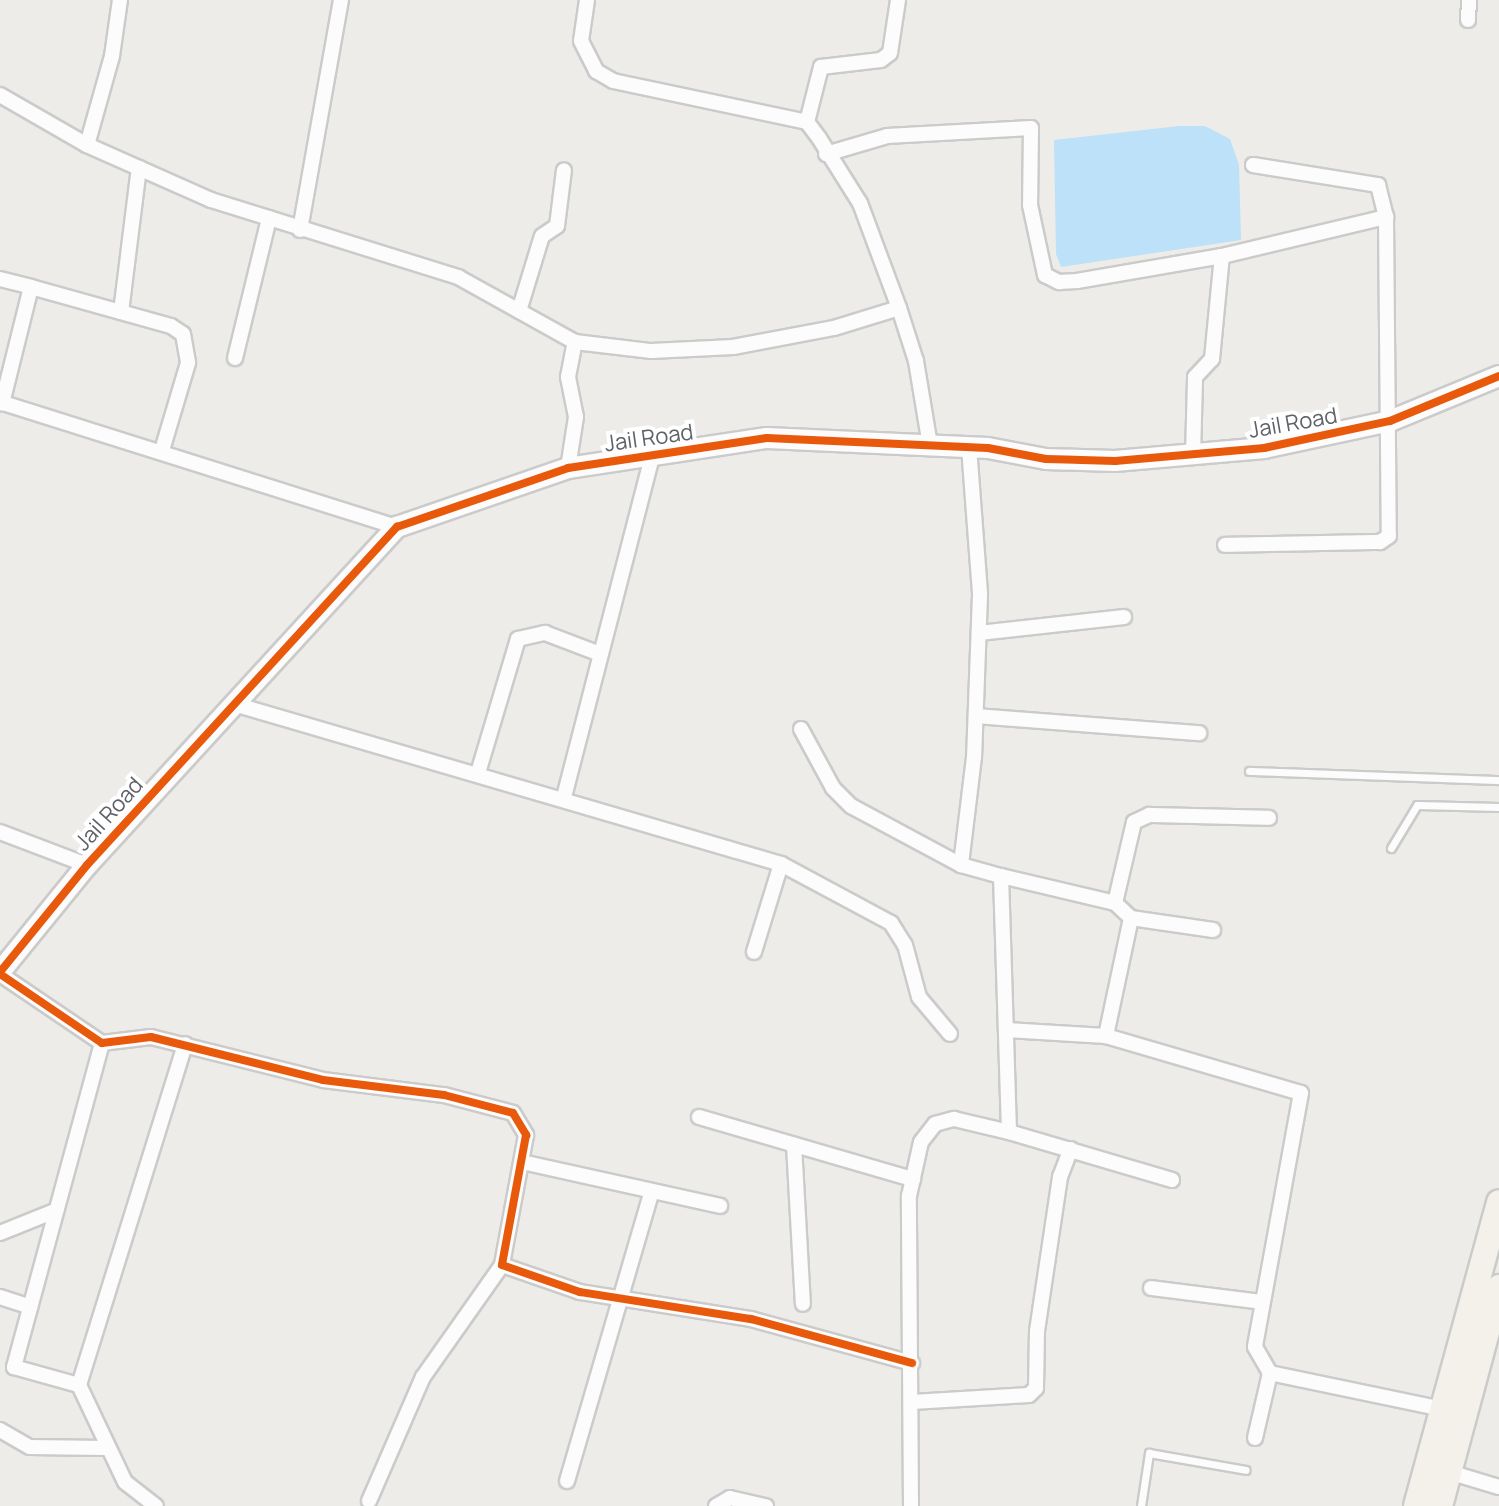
<!DOCTYPE html>
<style>
body{margin:0}
#map{position:relative;width:1499px;height:1506px;overflow:hidden;background:#eeece8;font-family:Manrope,sans-serif}
div>[style]{position:absolute}
[style*='--x']{left:calc(var(--x)*1px);top:calc(var(--y)*1px);width:calc(var(--w)*1px);rotate:calc(var(--a)*1deg)}
.water>*{inset:0;background:#bce1f8}
.roads{filter:drop-shadow(2px 0 #cacbca) drop-shadow(-2px 0 #cacbca) drop-shadow(0 2px #cacbca) drop-shadow(0 -2px #cacbca)}
.lane>*{height:7px;margin:-3.5px;padding:0 3.5px;transform-origin:3.5px;border-radius:3.5px;background:#fcfcfc}
.street>*{height:14px;margin:-7px;padding:0 7px;transform-origin:7px;border-radius:7px;background:#fcfcfc}
.secondary>*{height:20px;margin:-10px;padding:0 10px;transform-origin:10px;border-radius:10px;background:#fcfcfc}
.primary>*{height:24px;margin:-12px;padding:0 12px;transform-origin:12px;border-radius:12px;background:#f3f1e9}
.cycleway>*{height:8px;margin:-4px;padding:0 4px;transform-origin:4px;border-radius:4px;background:#e8590c}
span{translate:-50% -50%;white-space:nowrap;text-align:center;line-height:1.15;-webkit-text-stroke:8px #fff;paint-order:stroke}
.street-label{font-size:22px;color:#5e6267}
</style>
<div id="map">
<div class="water">
<i style="clip-path:polygon(1179px 126px,1205px 126px,1230px 139px,1239px 165px,1241px 240px,1061px 267px,1056px 254px,1054px 140px)"></i>
</div>
<div class="roads">
<div class="lane">
<i style="--x:1249;--y:771;--w:250;--a:2.1"></i>
<i style="--x:1391;--y:848;--w:50;--a:-58.8"></i>
<i style="--x:1417;--y:805;--w:82;--a:1.4"></i>
<i style="--x:1141;--y:1506;--w:54;--a:-81.4"></i>
<i style="--x:1149;--y:1453;--w:98;--a:9.9"></i>
</div>
<div class="street">
<i style="--x:587;--y:0;--w:41;--a:98.3"></i>
<i style="--x:581;--y:41;--w:34;--a:63"></i>
<i style="--x:596;--y:71;--w:20;--a:30"></i>
<i style="--x:613;--y:81;--w:198;--a:11.9"></i>
<i style="--x:807;--y:122;--w:20;--a:53"></i>
<i style="--x:819;--y:138;--w:77;--a:57.8"></i>
<i style="--x:860;--y:203;--w:112;--a:69.6"></i>
<i style="--x:899;--y:308;--w:56;--a:72.2"></i>
<i style="--x:916;--y:361;--w:86;--a:80.6"></i>
<i style="--x:1468;--y:20;--w:20;--a:-87"></i>
<i style="--x:0;--y:95;--w:100;--a:29.9"></i>
<i style="--x:87;--y:145;--w:136;--a:23.9"></i>
<i style="--x:211;--y:200;--w:259;--a:17.3"></i>
<i style="--x:458;--y:277;--w:134;--a:29.1"></i>
<i style="--x:807;--y:122;--w:57;--a:-75.7"></i>
<i style="--x:821;--y:67;--w:60;--a:-6.7"></i>
<i style="--x:881;--y:60;--w:11;--a:-38"></i>
<i style="--x:890;--y:53;--w:54;--a:-81.4"></i>
<i style="--x:87;--y:145;--w:92;--a:-74.3"></i>
<i style="--x:112;--y:56;--w:57;--a:-81.9"></i>
<i style="--x:826;--y:154;--w:64;--a:-16.4"></i>
<i style="--x:887;--y:136;--w:144;--a:-3.2"></i>
<i style="--x:1031;--y:128;--w:77;--a:90.7"></i>
<i style="--x:1030;--y:205;--w:72;--a:77.9"></i>
<i style="--x:1045;--y:275;--w:16;--a:27"></i>
<i style="--x:1059;--y:282;--w:18;--a:-3"></i>
<i style="--x:1077;--y:281;--w:147;--a:-9.8"></i>
<i style="--x:1253;--y:165;--w:127;--a:9.1"></i>
<i style="--x:1378;--y:185;--w:33;--a:76"></i>
<i style="--x:300;--y:230;--w:234;--a:-79.9"></i>
<i style="--x:0;--y:279;--w:32;--a:14"></i>
<i style="--x:31;--y:287;--w:120;--a:104"></i>
<i style="--x:31;--y:287;--w:145;--a:15.6"></i>
<i style="--x:171;--y:326;--w:14;--a:34"></i>
<i style="--x:183;--y:334;--w:29;--a:80"></i>
<i style="--x:188;--y:363;--w:91;--a:106.6"></i>
<i style="--x:519;--y:311;--w:78;--a:-73"></i>
<i style="--x:542;--y:236;--w:18;--a:-34"></i>
<i style="--x:557;--y:226;--w:56;--a:-82.9"></i>
<i style="--x:121;--y:312;--w:145;--a:-82.9"></i>
<i style="--x:235;--y:358;--w:144;--a:-76.3"></i>
<i style="--x:0;--y:402;--w:416;--a:17.5"></i>
<i style="--x:969;--y:447;--w:148;--a:85.7"></i>
<i style="--x:980;--y:595;--w:162;--a:92.1"></i>
<i style="--x:974;--y:757;--w:109;--a:96.9"></i>
<i style="--x:961;--y:865;--w:41;--a:15.4"></i>
<i style="--x:1001;--y:876;--w:256;--a:88.2"></i>
<i style="--x:1193;--y:456;--w:79;--a:-88.5"></i>
<i style="--x:1195;--y:377;--w:25;--a:-47"></i>
<i style="--x:1212;--y:359;--w:103;--a:-84.5"></i>
<i style="--x:1222;--y:256;--w:169;--a:-13.4"></i>
<i style="--x:1386;--y:217;--w:319;--a:89.5"></i>
<i style="--x:1389;--y:536;--w:11;--a:146"></i>
<i style="--x:1380;--y:542;--w:155;--a:178.9"></i>
<i style="--x:568;--y:468;--w:52;--a:-81.1"></i>
<i style="--x:576;--y:417;--w:41;--a:-101.3"></i>
<i style="--x:568;--y:377;--w:36;--a:-79"></i>
<i style="--x:575;--y:342;--w:77;--a:6.8"></i>
<i style="--x:651;--y:351;--w:82;--a:-2.8"></i>
<i style="--x:733;--y:347;--w:103;--a:-10.7"></i>
<i style="--x:834;--y:328;--w:68;--a:-17.1"></i>
<i style="--x:979;--y:633;--w:146;--a:-6.3"></i>
<i style="--x:234;--y:704;--w:570;--a:16.3"></i>
<i style="--x:781;--y:864;--w:92;--a:107.1"></i>
<i style="--x:976;--y:716;--w:224;--a:4.4"></i>
<i style="--x:801;--y:729;--w:67;--a:61.5"></i>
<i style="--x:833;--y:788;--w:25;--a:45"></i>
<i style="--x:851;--y:806;--w:125;--a:28.2"></i>
<i style="--x:478;--y:773;--w:140;--a:-73.4"></i>
<i style="--x:518;--y:639;--w:28;--a:-13"></i>
<i style="--x:545;--y:633;--w:59;--a:20.9"></i>
<i style="--x:564;--y:797;--w:351;--a:-75.5"></i>
<i style="--x:0;--y:832;--w:93;--a:20.8"></i>
<i style="--x:781;--y:864;--w:125;--a:28.2"></i>
<i style="--x:891;--y:923;--w:26;--a:58"></i>
<i style="--x:905;--y:945;--w:54;--a:74.9"></i>
<i style="--x:919;--y:997;--w:48;--a:50"></i>
<i style="--x:1001;--y:876;--w:117;--a:13.3"></i>
<i style="--x:1115;--y:903;--w:22;--a:43"></i>
<i style="--x:1131;--y:918;--w:121;--a:102"></i>
<i style="--x:1115;--y:903;--w:83;--a:-76.8"></i>
<i style="--x:1134;--y:822;--w:17;--a:-25"></i>
<i style="--x:1149;--y:815;--w:120;--a:1.4"></i>
<i style="--x:1131;--y:918;--w:83;--a:8.3"></i>
<i style="--x:0;--y:974;--w:123;--a:34.1"></i>
<i style="--x:102;--y:1043;--w:49;--a:-7"></i>
<i style="--x:151;--y:1037;--w:177;--a:14"></i>
<i style="--x:323;--y:1080;--w:122;--a:7.1"></i>
<i style="--x:444;--y:1095;--w:71;--a:14.6"></i>
<i style="--x:513;--y:1113;--w:26;--a:59"></i>
<i style="--x:526;--y:1135;--w:132;--a:100.5"></i>
<i style="--x:502;--y:1265;--w:83;--a:19.1"></i>
<i style="--x:580;--y:1292;--w:173;--a:9"></i>
<i style="--x:751;--y:1319;--w:167;--a:15.3"></i>
<i style="--x:1007;--y:1030;--w:99;--a:3.5"></i>
<i style="--x:1106;--y:1036;--w:203;--a:16.3"></i>
<i style="--x:1301;--y:1093;--w:258;--a:100.3"></i>
<i style="--x:1255;--y:1347;--w:30;--a:60"></i>
<i style="--x:102;--y:1043;--w:336;--a:105.2"></i>
<i style="--x:14;--y:1367;--w:67;--a:15.5"></i>
<i style="--x:79;--y:1385;--w:357;--a:-72.7"></i>
<i style="--x:699;--y:1117;--w:223;--a:16.2"></i>
<i style="--x:794;--y:1145;--w:159;--a:86.8"></i>
<i style="--x:522;--y:1162;--w:203;--a:12.5"></i>
<i style="--x:0;--y:1233;--w:61;--a:-22"></i>
<i style="--x:1151;--y:1288;--w:112;--a:7.2"></i>
<i style="--x:0;--y:1297;--w:32;--a:18"></i>
<i style="--x:79;--y:1385;--w:107;--a:64.6"></i>
<i style="--x:125;--y:1482;--w:39;--a:38"></i>
<i style="--x:912;--y:1402;--w:117;--a:-3.4"></i>
<i style="--x:1029;--y:1395;--w:10;--a:-45"></i>
<i style="--x:1036;--y:1388;--w:57;--a:-89"></i>
<i style="--x:1037;--y:1331;--w:156;--a:-81.5"></i>
<i style="--x:1060;--y:1177;--w:30;--a:-69"></i>
<i style="--x:0;--y:1430;--w:34;--a:30"></i>
<i style="--x:30;--y:1447;--w:76;--a:0.8"></i>
<i style="--x:1255;--y:1438;--w:67;--a:-77"></i>
<i style="--x:1270;--y:1373;--w:176;--a:11.8"></i>
<i style="--x:1449;--y:1472;--w:52;--a:16.7"></i>
<i style="--x:567;--y:1481;--w:302;--a:-73.7"></i>
<i style="--x:369;--y:1501;--w:135;--a:-66.5"></i>
<i style="--x:423;--y:1377;--w:137;--a:-54.8"></i>
<i style="--x:716;--y:1506;--w:16;--a:-30"></i>
<i style="--x:730;--y:1498;--w:37;--a:13"></i>
<i style="--x:911;--y:1506;--w:310;--a:-90.4"></i>
<i style="--x:909;--y:1196;--w:55;--a:-77.5"></i>
<i style="--x:921;--y:1142;--w:23;--a:-52"></i>
<i style="--x:935;--y:1124;--w:20;--a:-15"></i>
<i style="--x:954;--y:1119;--w:57;--a:13.3"></i>
<i style="--x:1009;--y:1132;--w:170;--a:16.4"></i>
</div>
<div class="secondary">
<i style="--x:0;--y:972;--w:138;--a:-50.9"></i>
<i style="--x:87;--y:865;--w:459;--a:-47.5"></i>
<i style="--x:397;--y:527;--w:181;--a:-19"></i>
<i style="--x:568;--y:468;--w:201;--a:-8.6"></i>
<i style="--x:767;--y:438;--w:221;--a:2.6"></i>
<i style="--x:988;--y:448;--w:59;--a:10.7"></i>
<i style="--x:1046;--y:459;--w:69;--a:1.7"></i>
<i style="--x:1115;--y:461;--w:150;--a:-5"></i>
<i style="--x:1264;--y:448;--w:129;--a:-12.1"></i>
<i style="--x:1390;--y:421;--w:118;--a:-22.4"></i>
</div>
<div class="primary">
<i style="--x:1416;--y:1506;--w:315;--a:-74.7"></i>
<i style="--x:1440;--y:1506;--w:227;--a:-74.9"></i>
</div>
</div>
<div class="cycleway">
<i style="--x:0;--y:972;--w:138;--a:-50.9"></i>
<i style="--x:87;--y:865;--w:459;--a:-47.5"></i>
<i style="--x:397;--y:527;--w:181;--a:-19"></i>
<i style="--x:568;--y:468;--w:201;--a:-8.6"></i>
<i style="--x:767;--y:438;--w:221;--a:2.6"></i>
<i style="--x:988;--y:448;--w:59;--a:10.7"></i>
<i style="--x:1046;--y:459;--w:69;--a:1.7"></i>
<i style="--x:1115;--y:461;--w:150;--a:-5"></i>
<i style="--x:1264;--y:448;--w:129;--a:-12.1"></i>
<i style="--x:1390;--y:421;--w:118;--a:-22.4"></i>
<i style="--x:0;--y:974;--w:123;--a:34.1"></i>
<i style="--x:102;--y:1043;--w:49;--a:-7"></i>
<i style="--x:151;--y:1037;--w:177;--a:14"></i>
<i style="--x:323;--y:1080;--w:122;--a:7.1"></i>
<i style="--x:444;--y:1095;--w:71;--a:14.6"></i>
<i style="--x:513;--y:1113;--w:26;--a:59"></i>
<i style="--x:526;--y:1135;--w:132;--a:100.5"></i>
<i style="--x:502;--y:1265;--w:83;--a:19.1"></i>
<i style="--x:580;--y:1292;--w:173;--a:9"></i>
<i style="--x:751;--y:1319;--w:167;--a:15.3"></i>
</div>
<div class="street-label">
<span style="left:1293px;top:423px;rotate:-10deg">Jail Road</span>
<span style="left:649px;top:438px;rotate:-8deg">Jail Road</span>
<span style="left:109px;top:814px;rotate:-48deg">Jail Road</span>
</div>
</div>
